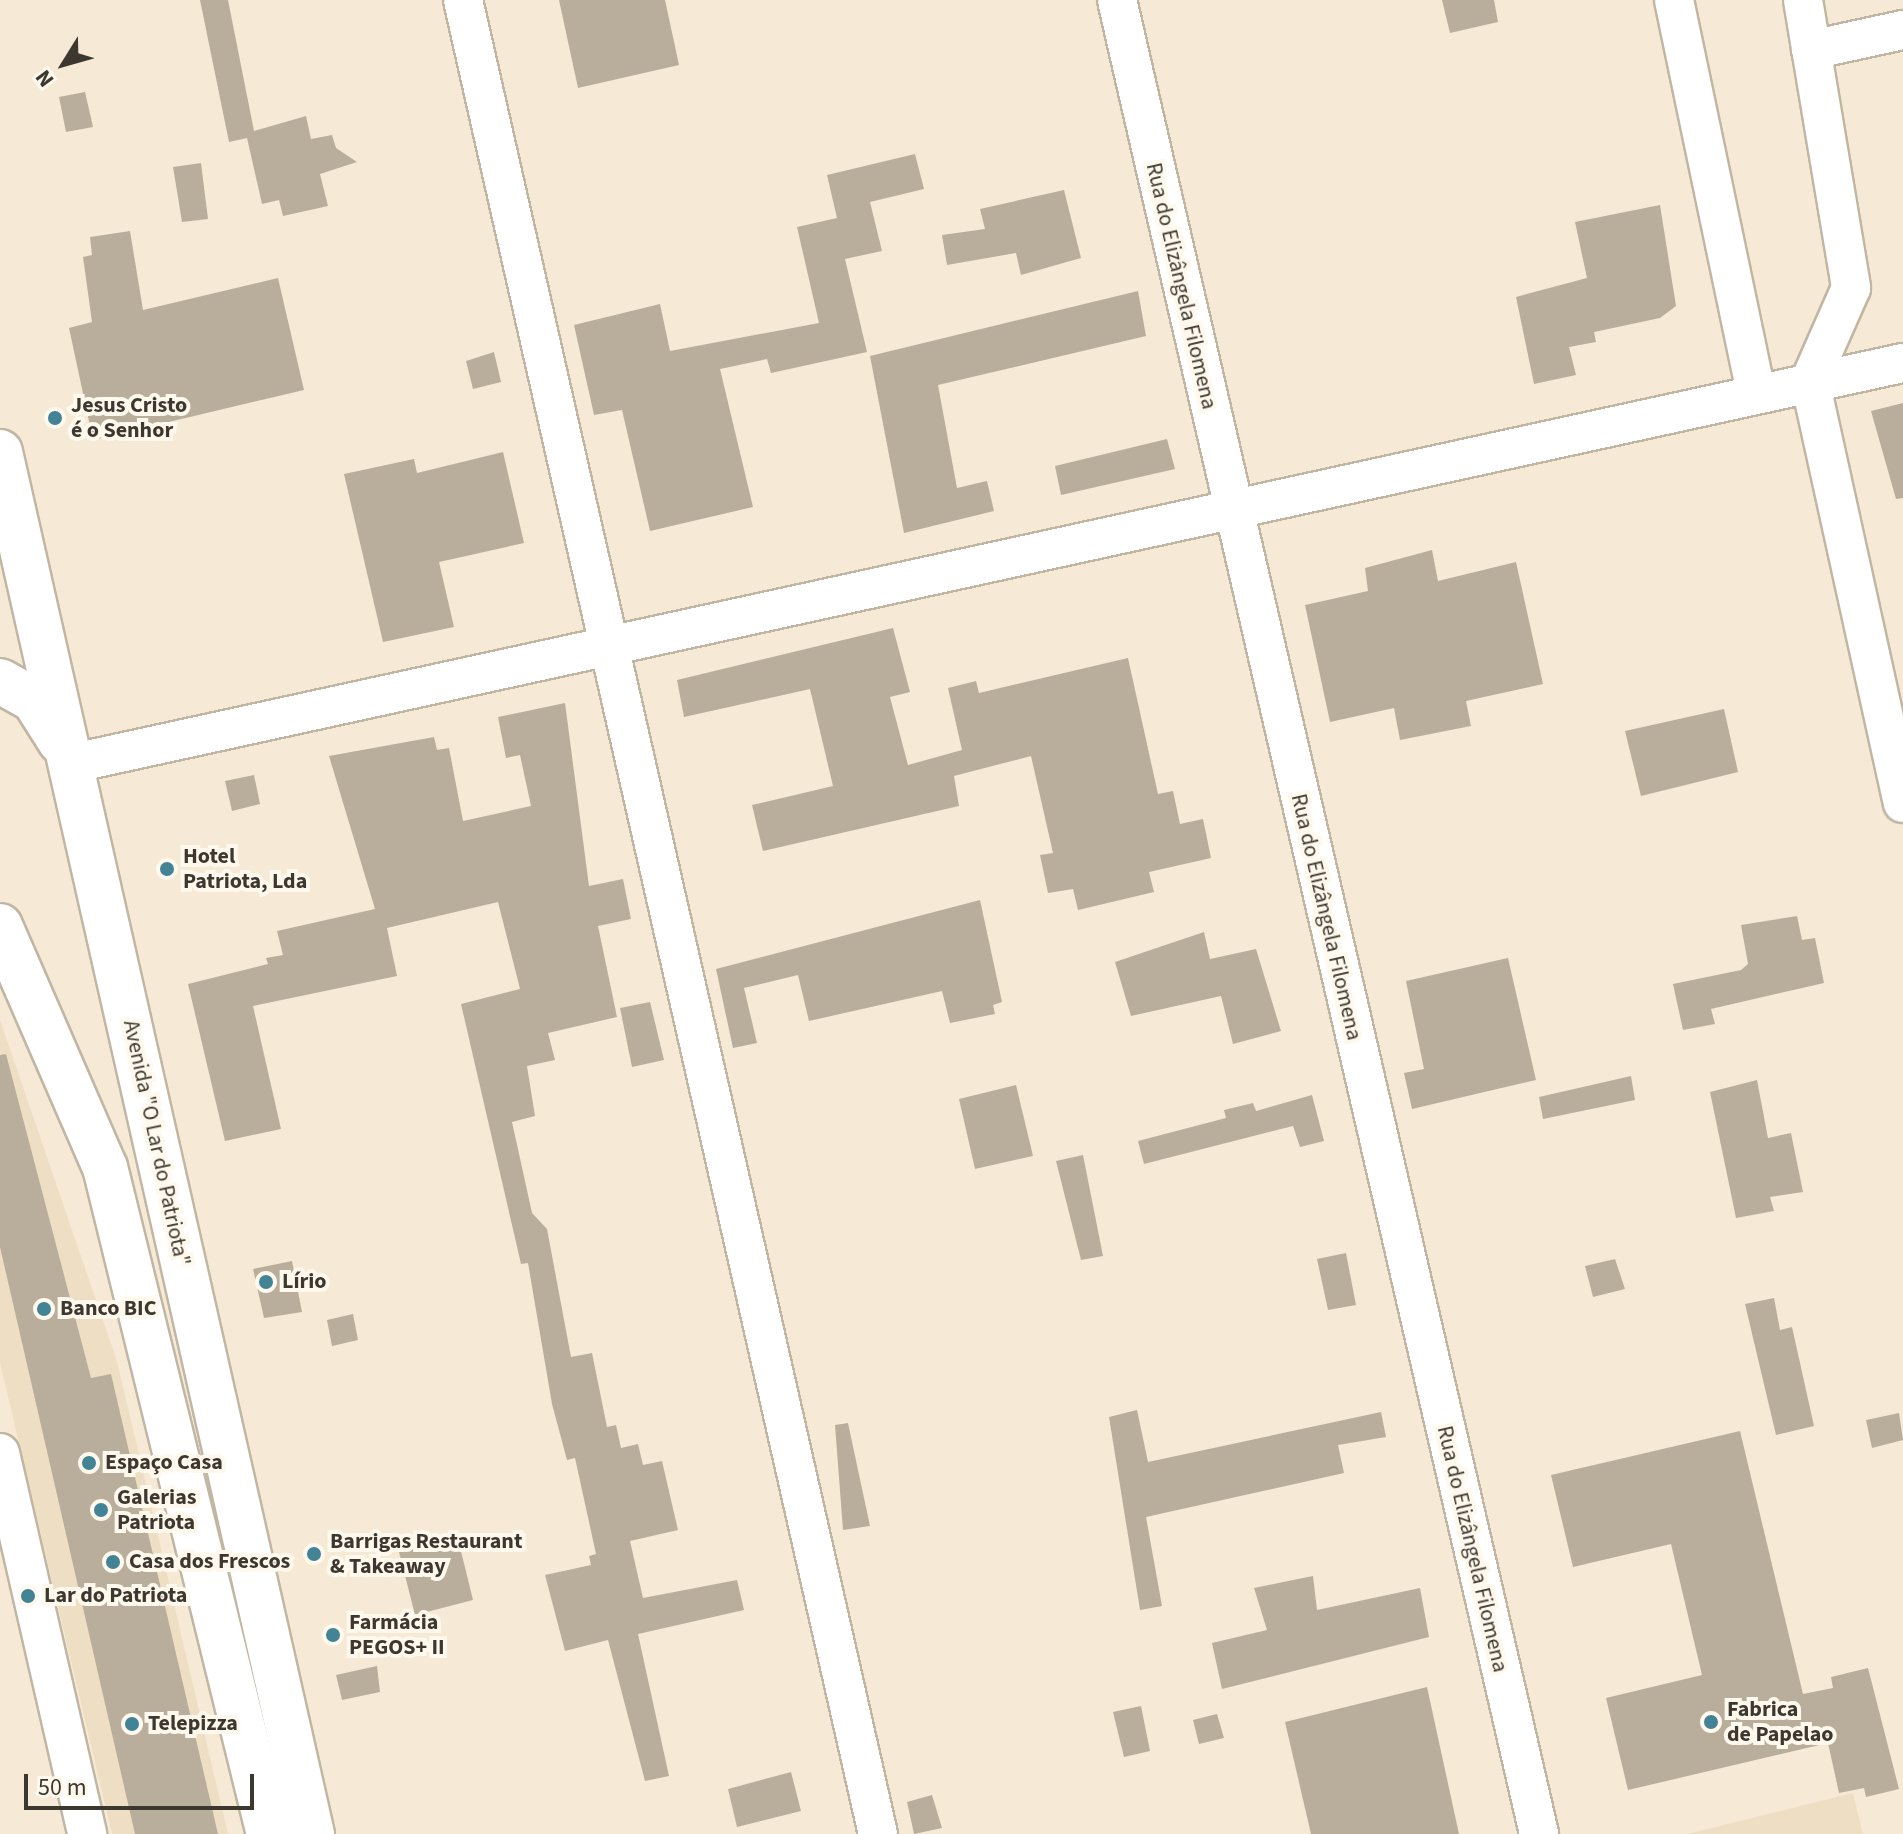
<!DOCTYPE html>
<meta charset="utf-8">
<style>
body{margin:0}
#map{position:relative;width:1903px;height:1834px;overflow:hidden;background:#f6ead6;font-family:"Source Sans 3",sans-serif}
div>[style]{position:absolute}
[style*='--x']{left:calc(var(--x)*1px);top:calc(var(--y)*1px);width:calc(var(--w)*1px);rotate:calc(var(--a)*1deg)}
.built>*{inset:0;background:#eedfc4}
.building>*{inset:0;background:#b9ae9b}
.roads{filter:drop-shadow(2px 0 #c1b6a3) drop-shadow(-2px 0 #c1b6a3) drop-shadow(0 2px #c1b6a3) drop-shadow(0 -2px #c1b6a3)}
.minor>*{height:38px;margin:-19px;padding:0 19px;transform-origin:19px;border-radius:19px;background:#fff}
.major>*{height:44px;margin:-22px;padding:0 22px;transform-origin:22px;border-radius:22px;background:#fff}
.dots>*{width:22px;height:22px;translate:-50% -50%;box-sizing:border-box;border:4px solid #fff8ec;border-radius:50%}
span{translate:-50% -50%;white-space:nowrap;text-align:center;line-height:1.15;-webkit-text-stroke:8px #fff8ec;paint-order:stroke}
.street-label{font-size:22px;color:#3c3830}
.poi-label{font-size:22px;color:#3c3830;font-weight:700}
.left{translate:0 -50%;text-align:left}
.north{position:absolute;left:24px;top:24px;width:80px;height:80px;-webkit-text-stroke:6px #fff8ec;paint-order:stroke;rotate:233deg;font-size:22px;font-weight:700;line-height:32px;text-align:center;color:#3c3830}
.north::after{content:'';display:block;margin:auto;width:28px;height:36px;background:#3c3830;clip-path:polygon(50% 0,100% 100%,50% 72%,0 100%)}
.scale{position:absolute;left:24px;top:1774px;width:230px;height:36px;box-sizing:border-box;border:4px solid #3c3830;border-top:0;padding-left:10px;font-size:24px;line-height:28px;white-space:nowrap;color:#3c3830;-webkit-text-stroke:6px #fff8ec;paint-order:stroke}
</style>
<div id="map">
<div class="built">
<i style="clip-path:polygon(0 1020px,117px 1361px,228px 1834px,112px 1834px,0 1363px)"></i>
<i style="clip-path:polygon(1853px 1793px,1863px 1834px,1687px 1834px)"></i>
</div>
<div class="building">
<i style="clip-path:polygon(200px 0,228px 0,254px 131px,306px 116px,311px 139px,332px 135px,336px 148px,357px 162px,320px 174px,328px 206px,283px 216px,279px 200px,262px 204px,247px 138px,229px 142px)"></i>
<i style="clip-path:polygon(559px 0,665px 0,679px 65px,578px 88px)"></i>
<i style="clip-path:polygon(1442px 0,1494px 0,1498px 22px,1450px 33px)"></i>
<i style="clip-path:polygon(85px 92px,93px 127px,66px 132px,59px 97px)"></i>
<i style="clip-path:polygon(915px 154px,924px 189px,870px 202px,882px 251px,845px 259px,867px 352px,771px 373px,767px 359px,720px 369px,753px 507px,650px 531px,622px 410px,594px 415px,574px 325px,660px 304px,670px 351px,819px 323px,797px 227px,837px 218px,827px 175px)"></i>
<i style="clip-path:polygon(201px 163px,208px 219px,182px 222px,173px 167px)"></i>
<i style="clip-path:polygon(1064px 190px,1081px 258px,1021px 275px,1016px 253px,947px 265px,942px 235px,985px 229px,980px 209px)"></i>
<i style="clip-path:polygon(1660px 205px,1676px 306px,1660px 318px,1594px 332px,1596px 342px,1569px 347px,1576px 375px,1534px 384px,1516px 297px,1587px 278px,1575px 222px)"></i>
<i style="clip-path:polygon(130px 231px,143px 310px,278px 278px,304px 390px,93px 440px,69px 328px,92px 322px,83px 257px,92px 255px,90px 237px)"></i>
<i style="clip-path:polygon(1138px 291px,1146px 336px,938px 385px,957px 488px,987px 481px,994px 511px,904px 533px,870px 356px)"></i>
<i style="clip-path:polygon(494px 352px,501px 382px,473px 389px,466px 361px)"></i>
<i style="clip-path:polygon(1903px 403px,1903px 498px,1896px 499px,1871px 411px)"></i>
<i style="clip-path:polygon(1167px 439px,1175px 469px,1061px 495px,1055px 466px)"></i>
<i style="clip-path:polygon(503px 452px,524px 543px,439px 562px,454px 627px,383px 642px,344px 474px,414px 459px,417px 473px)"></i>
<i style="clip-path:polygon(1432px 550px,1438px 581px,1516px 562px,1543px 684px,1466px 701px,1471px 726px,1400px 740px,1394px 708px,1330px 722px,1305px 605px,1368px 591px,1365px 568px)"></i>
<i style="clip-path:polygon(893px 628px,910px 692px,890px 697px,908px 765px,962px 750px,948px 688px,976px 681px,979px 693px,1128px 658px,1158px 794px,1173px 791px,1180px 824px,1203px 819px,1211px 858px,1149px 872px,1154px 892px,1078px 910px,1073px 889px,1048px 893px,1040px 855px,1053px 853px,1031px 756px,954px 776px,959px 806px,763px 851px,752px 805px,833px 786px,810px 689px,684px 717px,677px 680px)"></i>
<i style="clip-path:polygon(565px 703px,589px 886px,623px 879px,631px 919px,598px 926px,617px 1017px,548px 1033px,555px 1060px,527px 1066px,535px 1116px,512px 1122px,532px 1213px,547px 1229px,571px 1357px,592px 1353px,607px 1427px,616px 1425px,621px 1448px,638px 1444px,643px 1465px,662px 1461px,678px 1530px,630px 1541px,643px 1598px,737px 1580px,744px 1610px,638px 1634px,669px 1776px,645px 1781px,608px 1640px,565px 1651px,545px 1575px,591px 1565px,589px 1556px,596px 1554px,575px 1458px,567px 1460px,552px 1404px,528px 1263px,521px 1264px,461px 1004px,520px 989px,498px 902px,387px 928px,397px 976px,253px 1006px,281px 1129px,225px 1141px,188px 984px,268px 964px,266px 958px,283px 955px,277px 931px,375px 909px,329px 756px,434px 737px,437px 750px,449px 748px,463px 821px,531px 806px,520px 755px,506px 758px,498px 717px)"></i>
<i style="clip-path:polygon(1724px 709px,1738px 772px,1641px 796px,1625px 731px)"></i>
<i style="clip-path:polygon(254px 775px,260px 804px,232px 811px,225px 781px)"></i>
<i style="clip-path:polygon(980px 900px,1002px 1002px,993px 1005px,995px 1014px,950px 1023px,942px 991px,809px 1021px,798px 975px,744px 988px,757px 1043px,733px 1048px,716px 969px)"></i>
<i style="clip-path:polygon(1797px 916px,1802px 940px,1815px 938px,1824px 983px,1711px 1009px,1715px 1024px,1683px 1030px,1673px 984px,1741px 970px,1748px 964px,1741px 925px)"></i>
<i style="clip-path:polygon(1204px 932px,1210px 959px,1256px 949px,1281px 1031px,1233px 1044px,1221px 996px,1131px 1016px,1115px 962px)"></i>
<i style="clip-path:polygon(1508px 958px,1536px 1080px,1412px 1109px,1404px 1073px,1424px 1069px,1406px 981px)"></i>
<i style="clip-path:polygon(650px 1002px,664px 1060px,632px 1067px,620px 1008px)"></i>
<i style="clip-path:polygon(6px 1054px,91px 1378px,111px 1374px,218px 1834px,135px 1834px,0 1247px,0 1055px)"></i>
<i style="clip-path:polygon(1631px 1076px,1635px 1100px,1543px 1119px,1539px 1097px)"></i>
<i style="clip-path:polygon(1757px 1080px,1768px 1138px,1791px 1133px,1803px 1192px,1770px 1197px,1774px 1211px,1736px 1218px,1710px 1092px)"></i>
<i style="clip-path:polygon(1016px 1085px,1033px 1156px,975px 1169px,959px 1099px)"></i>
<i style="clip-path:polygon(1312px 1095px,1324px 1141px,1300px 1147px,1293px 1126px,1144px 1164px,1138px 1141px,1226px 1118px,1224px 1110px,1253px 1103px,1256px 1111px)"></i>
<i style="clip-path:polygon(1083px 1155px,1103px 1256px,1081px 1260px,1056px 1161px)"></i>
<i style="clip-path:polygon(1346px 1253px,1356px 1305px,1328px 1310px,1317px 1259px)"></i>
<i style="clip-path:polygon(1615px 1259px,1625px 1289px,1593px 1297px,1585px 1266px)"></i>
<i style="clip-path:polygon(292px 1261px,302px 1312px,264px 1318px,253px 1269px)"></i>
<i style="clip-path:polygon(1774px 1298px,1780px 1330px,1792px 1327px,1814px 1426px,1776px 1435px,1745px 1304px)"></i>
<i style="clip-path:polygon(353px 1314px,358px 1340px,332px 1346px,327px 1320px)"></i>
<i style="clip-path:polygon(1137px 1410px,1148px 1462px,1381px 1412px,1386px 1437px,1338px 1445px,1344px 1473px,1146px 1517px,1162px 1606px,1140px 1610px,1109px 1417px)"></i>
<i style="clip-path:polygon(1899px 1413px,1903px 1440px,1872px 1448px,1866px 1420px)"></i>
<i style="clip-path:polygon(848px 1423px,870px 1526px,843px 1530px,835px 1425px)"></i>
<i style="clip-path:polygon(1740px 1431px,1803px 1694px,1833px 1688px,1831px 1677px,1868px 1668px,1899px 1789px,1866px 1797px,1864px 1788px,1839px 1793px,1828px 1743px,1628px 1790px,1606px 1698px,1702px 1675px,1671px 1544px,1573px 1567px,1551px 1475px)"></i>
<i style="clip-path:polygon(457px 1535px,473px 1600px,415px 1615px,398px 1548px)"></i>
<i style="clip-path:polygon(1313px 1576px,1317px 1610px,1420px 1588px,1429px 1637px,1222px 1689px,1212px 1643px,1267px 1630px,1254px 1588px)"></i>
<i style="clip-path:polygon(377px 1666px,380px 1692px,342px 1700px,336px 1675px)"></i>
<i style="clip-path:polygon(1427px 1687px,1459px 1834px,1311px 1834px,1285px 1722px)"></i>
<i style="clip-path:polygon(1141px 1706px,1150px 1751px,1124px 1757px,1113px 1712px)"></i>
<i style="clip-path:polygon(1217px 1714px,1224px 1738px,1199px 1744px,1193px 1720px)"></i>
<i style="clip-path:polygon(791px 1772px,801px 1811px,737px 1827px,728px 1789px)"></i>
<i style="clip-path:polygon(932px 1795px,942px 1828px,914px 1834px,907px 1802px)"></i>
</div>
<div class="roads">
<div class="minor">
<i style="--x:463;--y:0;--w:1880;--a:77.25"></i>
<i style="--x:1117;--y:0;--w:1882;--a:77.04"></i>
<i style="--x:1674;--y:0;--w:400;--a:78.2"></i>
<i style="--x:1803;--y:0;--w:292;--a:80.5"></i>
<i style="--x:1851;--y:288;--w:102;--a:113.8"></i>
<i style="--x:1810;--y:381;--w:432;--a:77.6"></i>
<i style="--x:1811;--y:50;--w:94;--a:-12.3"></i>
<i style="--x:74;--y:763;--w:1872;--a:-12.34"></i>
<i style="--x:0;--y:1453;--w:391;--a:77.1"></i>
</div>
<div class="major">
<i style="--x:0;--y:452;--w:1417;--a:77.28"></i>
<i style="--x:0;--y:681;--w:39;--a:29"></i>
<i style="--x:34;--y:700;--w:49;--a:57.6"></i>
<i style="--x:0;--y:926;--w:263;--a:66.5"></i>
<i style="--x:105;--y:1167;--w:687;--a:76.19"></i>
</div>
</div>
<div class="dots">
<i style="left:55px;top:418px;background:#428396"></i>
<i style="left:167px;top:869px;background:#428396"></i>
<i style="left:266px;top:1282px;background:#428396"></i>
<i style="left:44px;top:1309px;background:#428396"></i>
<i style="left:89px;top:1463px;background:#428396"></i>
<i style="left:101px;top:1510px;background:#428396"></i>
<i style="left:314px;top:1554px;background:#428396"></i>
<i style="left:113px;top:1562px;background:#428396"></i>
<i style="left:28px;top:1596px;background:#428396"></i>
<i style="left:333px;top:1635px;background:#428396"></i>
<i style="left:1711px;top:1722px;background:#428396"></i>
<i style="left:132px;top:1724px;background:#428396"></i>
</div>
<div class="street-label">
<span style="left:1181px;top:286px;rotate:77deg">Rua do Elizângela Filomena</span>
<span style="left:1326px;top:917px;rotate:77deg">Rua do Elizângela Filomena</span>
<span style="left:156px;top:1143px;rotate:78deg">Avenida "O Lar do Patriota"</span>
<span style="left:1472px;top:1549px;rotate:77deg">Rua do Elizângela Filomena</span>
</div>
<div class="poi-label">
<span class="left" style="left:71px;top:418px">Jesus Cristo<br>é o Senhor</span>
<span class="left" style="left:183px;top:869px">Hotel<br>Patriota, Lda</span>
<span class="left" style="left:282px;top:1282px">Lírio</span>
<span class="left" style="left:60px;top:1309px">Banco BIC</span>
<span class="left" style="left:105px;top:1463px">Espaço Casa</span>
<span class="left" style="left:117px;top:1510px">Galerias<br>Patriota</span>
<span class="left" style="left:330px;top:1554px">Barrigas Restaurant<br>&amp; Takeaway</span>
<span class="left" style="left:129px;top:1562px">Casa dos Frescos</span>
<span class="left" style="left:44px;top:1596px">Lar do Patriota</span>
<span class="left" style="left:349px;top:1635px">Farmácia<br>PEGOS+ II</span>
<span class="left" style="left:1727px;top:1722px">Fabrica<br>de Papelao</span>
<span class="left" style="left:148px;top:1724px">Telepizza</span>
</div>
<div class="north">N</div>
<div class="scale">50 m</div>
</div>
